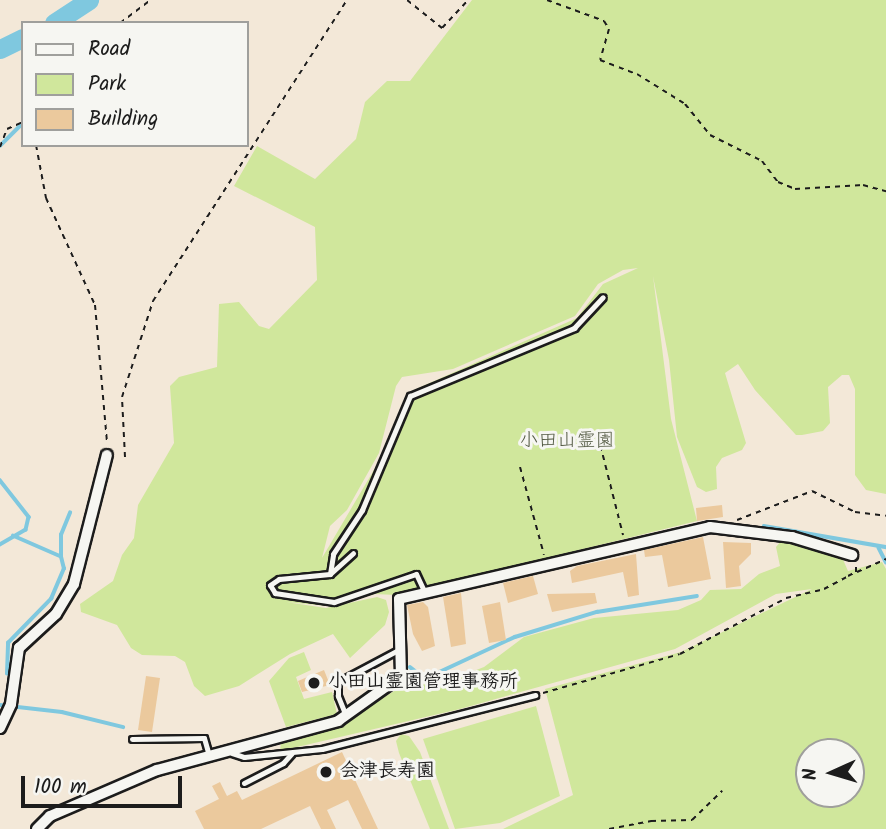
<!DOCTYPE html>
<meta charset="utf-8">
<style>
body{margin:0}
#map{position:relative;width:886px;height:829px;overflow:hidden;background:#f3e8d8;font-family:Kalam,"Klee One",sans-serif}
div>[style]{position:absolute}
[style*='--x']{left:calc(var(--x)*1px);top:calc(var(--y)*1px);width:calc(var(--w)*1px);rotate:calc(var(--a)*1deg)}
.green>*{inset:0;background:#d0e79c}
.stream>*{height:3.5px;margin:-1.75px;padding:0 1.75px;transform-origin:1.75px;border-radius:1.75px;background:#7fc8df}
.river>*{height:19px;margin:-9.5px;padding:0 9.5px;transform-origin:9.5px;border-radius:9.5px;background:#7fc8df}
.building>*{inset:0;background:#ebc99d}
.path>*{height:2px;margin-top:-1px;transform-origin:0;background:repeating-linear-gradient(90deg,#1c1c1c 0 5px,transparent 0 10px)}
.roads{filter:drop-shadow(2px 0 #1c1c1c) drop-shadow(-2px 0 #1c1c1c) drop-shadow(0 2px #1c1c1c) drop-shadow(0 -2px #1c1c1c)}
.service>*{height:5px;margin:-2.5px;padding:0 2.5px;transform-origin:2.5px;border-radius:2.5px;background:#f6f6f2}
.minor>*{height:10px;margin:-5px;padding:0 5px;transform-origin:5px;border-radius:5px;background:#f6f6f2}
.dots>*{width:19px;height:19px;translate:-50% -50%;box-sizing:border-box;border:4px solid #f6f6f2;border-radius:50%}
span{translate:-50% -50%;white-space:nowrap;text-align:center;line-height:1.15;-webkit-text-stroke:6px #f6f6f2;paint-order:stroke}
.park-label{font-size:19px;color:#525942}
.poi-label{font-size:19px;color:#1c1c1c;font-weight:700}
.left{translate:0 -50%;text-align:left}
.legend{position:absolute;left:21px;top:21px;width:228px;height:126px;box-sizing:border-box;background:#f6f6f2;border:2px solid #9f9f9c;margin:0;padding:9px 12px;list-style:none;font-size:21px;color:#1c1c1c}
.legend li{display:flex;align-items:center;gap:14px;height:35px}
.legend b{width:35px;border:2px solid #9f9f9c}
.north{position:absolute;left:795px;top:738px;width:70px;height:70px;box-sizing:border-box;background:#f6f6f2;border:2px solid #9f9f9c;border-radius:50%;rotate:266deg;font-size:19px;font-weight:700;line-height:28px;text-align:center;color:#1c1c1c}
.north::after{content:'';display:block;margin:auto;width:24px;height:32px;background:#1c1c1c;clip-path:polygon(50% 0,100% 100%,50% 72%,0 100%)}
.scale{position:absolute;left:21px;top:776px;width:161px;height:32px;box-sizing:border-box;border:4px solid #1c1c1c;border-top:0;padding-left:9px;font-size:21px;line-height:24px;white-space:nowrap;color:#1c1c1c;-webkit-text-stroke:5px #f6f6f2;paint-order:stroke}
</style>
<div id="map">
<div class="green">
<i style="clip-path:polygon(evenodd,472px 0,886px 0,886px 494px,866px 490px,855px 475px,855px 389px,849px 375px,842px 375px,828px 387px,830px 423px,823px 431px,802px 435px,796px 435px,755px 390px,738px 364px,725px 373px,746px 443px,742px 450px,722px 458px,716px 467px,717px 489px,706px 492px,697px 487px,677px 437px,669px 360px,653px 276px,671px 419px,697px 521px,396px 595px,375px 594px,328px 606px,286px 602px,326px 608px,377px 597px,386px 600px,389px 612px,385px 625px,350px 658px,333px 634px,290px 654px,239px 686px,205px 696px,194px 686px,185px 662px,175px 656px,142px 655px,131px 648px,117px 625px,81px 612px,80px 604px,113px 581px,122px 555px,134px 538px,138px 505px,174px 443px,170px 386px,179px 377px,217px 367px,219px 304px,239px 302px,259px 326px,269px 329px,317px 280px,315px 227px,234px 186px,257px 146px,315px 179px,356px 139px,365px 102px,387px 81px,410px 81px,472px 0,638px 268px,603px 284px,577px 318px,407px 393px,378px 463px,322px 558px,330px 526px,347px 510px,379px 453px,396px 386px,402px 377px,453px 369px,575px 316px,598px 284px,623px 270px,638px 268px)"></i>
<i style="clip-path:polygon(evenodd,782px 540px,841px 555px,848px 571px,882px 562px,886px 569px,886px 829px,503px 829px,573px 795px,545px 689px,681px 652px,812px 589px,776px 594px,675px 649px,460px 709px,280px 751px,281px 742px,346px 722px,408px 682px,435px 686px,484px 667px,524px 637px,594px 618px,678px 610px,701px 600px,710px 590px,741px 589px,759px 574px,780px 566px,776px 547px,782px 540px,809px 752px,851px 752px,851px 794px,809px 794px,809px 752px)"></i>
<i style="clip-path:polygon(304px 652px,311px 670px,296px 677px,304px 699px,332px 692px,337px 714px,286px 727px,269px 681px,289px 658px)"></i>
<i style="clip-path:polygon(536px 706px,560px 796px,500px 823px,455px 829px,423px 739px)"></i>
<i style="clip-path:polygon(401px 734px,409px 736px,420px 752px,449px 829px,430px 829px,399px 753px,396px 741px)"></i>
</div>
<div class="stream">
<i style="--x:0;--y:146;--w:28;--a:-45"></i>
<i style="--x:0;--y:480;--w:47;--a:51.9"></i>
<i style="--x:29;--y:517;--w:13;--a:103"></i>
<i style="--x:26;--y:530;--w:30;--a:150"></i>
<i style="--x:764;--y:526;--w:124;--a:9.8"></i>
<i style="--x:879;--y:548;--w:16;--a:63"></i>
<i style="--x:61;--y:557;--w:22;--a:-90"></i>
<i style="--x:61;--y:535;--w:24;--a:-68"></i>
<i style="--x:410;--y:667;--w:16;--a:38"></i>
<i style="--x:423;--y:677;--w:10;--a:-11"></i>
<i style="--x:433;--y:675;--w:90;--a:-24.9"></i>
<i style="--x:515;--y:637;--w:86;--a:-17"></i>
<i style="--x:597;--y:612;--w:101;--a:-9.1"></i>
<i style="--x:7;--y:674;--w:31;--a:-88"></i>
<i style="--x:8;--y:643;--w:62;--a:-45.7"></i>
<i style="--x:51;--y:599;--w:33;--a:-67"></i>
<i style="--x:64;--y:569;--w:12;--a:-104"></i>
<i style="--x:61;--y:557;--w:52;--a:-156.4"></i>
<i style="--x:0;--y:705;--w:62;--a:6.4"></i>
<i style="--x:62;--y:712;--w:63;--a:13.8"></i>
</div>
<div class="river">
<i style="--x:54;--y:23;--w:42;--a:-33.3"></i>
<i style="--x:0;--y:49;--w:25;--a:-26"></i>
</div>
<div class="building">
<i style="clip-path:polygon(722px 505px,723px 517px,697px 521px,696px 508px)"></i>
<i style="clip-path:polygon(703px 537px,711px 579px,668px 587px,662px 555px,645px 557px,644px 550px)"></i>
<i style="clip-path:polygon(723px 542px,751px 543px,751px 554px,739px 566px,741px 586px,726px 588px)"></i>
<i style="clip-path:polygon(636px 554px,639px 595px,628px 597px,623px 572px,572px 583px,570px 571px,577px 566px)"></i>
<i style="clip-path:polygon(533px 576px,538px 594px,508px 603px,503px 583px)"></i>
<i style="clip-path:polygon(461px 593px,466px 644px,451px 647px,443px 597px)"></i>
<i style="clip-path:polygon(595px 593px,597px 603px,552px 612px,547px 594px)"></i>
<i style="clip-path:polygon(423px 602px,428px 607px,435px 646px,422px 651px,413px 634px,407px 605px)"></i>
<i style="clip-path:polygon(500px 602px,506px 640px,489px 643px,482px 606px)"></i>
<i style="clip-path:polygon(324px 670px,330px 685px,302px 692px,298px 681px)"></i>
<i style="clip-path:polygon(146px 676px,160px 678px,152px 732px,138px 730px)"></i>
<i style="clip-path:polygon(342px 752px,378px 829px,362px 829px,348px 800px,327px 810px,336px 829px,321px 829px,310px 806px,261px 829px,204px 829px,195px 811px,219px 799px,212px 786px,220px 782px,227px 796px,237px 791px,242px 800px)"></i>
</div>
<div class="path">
<i style="--x:407;--y:0;--w:45;--a:38.7"></i>
<i style="--x:442;--y:28;--w:38;--a:-47"></i>
<i style="--x:547;--y:0;--w:61;--a:20.2"></i>
<i style="--x:604;--y:21;--w:9;--a:58"></i>
<i style="--x:609;--y:29;--w:32;--a:106"></i>
<i style="--x:600;--y:60;--w:40;--a:21"></i>
<i style="--x:637;--y:74;--w:57;--a:32"></i>
<i style="--x:685;--y:104;--w:40;--a:51"></i>
<i style="--x:710;--y:135;--w:58;--a:26.6"></i>
<i style="--x:762;--y:161;--w:26;--a:53"></i>
<i style="--x:778;--y:182;--w:18;--a:22"></i>
<i style="--x:795;--y:189;--w:68;--a:-3.4"></i>
<i style="--x:863;--y:185;--w:24;--a:15"></i>
<i style="--x:120;--y:23;--w:38;--a:-37"></i>
<i style="--x:36;--y:145;--w:54;--a:79.3"></i>
<i style="--x:46;--y:198;--w:118;--a:65.4"></i>
<i style="--x:95;--y:305;--w:139;--a:85"></i>
<i style="--x:0;--y:147;--w:19;--a:-69"></i>
<i style="--x:7;--y:129;--w:17;--a:-24"></i>
<i style="--x:598;--y:436;--w:102;--a:75.8"></i>
<i style="--x:125;--y:457;--w:60;--a:-92.9"></i>
<i style="--x:122;--y:397;--w:101;--a:-72.1"></i>
<i style="--x:153;--y:301;--w:358;--a:-57.2"></i>
<i style="--x:520;--y:467;--w:91;--a:74.7"></i>
<i style="--x:737;--y:520;--w:80;--a:-21.1"></i>
<i style="--x:812;--y:491;--w:48;--a:26"></i>
<i style="--x:855;--y:512;--w:31;--a:7"></i>
<i style="--x:857;--y:572;--w:32;--a:-24"></i>
<i style="--x:543;--y:693;--w:142;--a:-15.9"></i>
<i style="--x:680;--y:654;--w:120;--a:-27.8"></i>
<i style="--x:786;--y:598;--w:39;--a:-13"></i>
<i style="--x:824;--y:589;--w:27;--a:-28"></i>
<i style="--x:848;--y:576;--w:9;--a:-27"></i>
<i style="--x:856;--y:572;--w:7;--a:-90"></i>
<i style="--x:609;--y:829;--w:43;--a:-10.8"></i>
<i style="--x:651;--y:821;--w:41;--a:-1.4"></i>
<i style="--x:692;--y:820;--w:42;--a:-44"></i>
</div>
<div class="roads">
<div class="service">
<i style="--x:330;--y:574;--w:31;--a:-42"></i>
<i style="--x:425;--y:593;--w:21;--a:-115"></i>
<i style="--x:416;--y:574;--w:87;--a:161.1"></i>
<i style="--x:334;--y:602;--w:60;--a:-171.3"></i>
<i style="--x:275;--y:593;--w:9;--a:-122"></i>
<i style="--x:270;--y:585;--w:11;--a:-34"></i>
<i style="--x:279;--y:579;--w:51;--a:-5.6"></i>
<i style="--x:330;--y:574;--w:20;--a:-81"></i>
<i style="--x:333;--y:554;--w:53;--a:-56.6"></i>
<i style="--x:362;--y:510;--w:124;--a:-67.2"></i>
<i style="--x:410;--y:396;--w:178;--a:-22.5"></i>
<i style="--x:574;--y:328;--w:42;--a:-46.9"></i>
<i style="--x:346;--y:716;--w:22;--a:-112"></i>
<i style="--x:338;--y:696;--w:14;--a:-90"></i>
<i style="--x:338;--y:682;--w:70;--a:-28"></i>
<i style="--x:132;--y:739;--w:72;--a:-0.8"></i>
<i style="--x:204;--y:738;--w:18;--a:74"></i>
<i style="--x:232;--y:753;--w:13;--a:18"></i>
<i style="--x:244;--y:757;--w:78;--a:-5.9"></i>
<i style="--x:322;--y:749;--w:220;--a:-14.2"></i>
<i style="--x:244;--y:783;--w:44;--a:-27.1"></i>
<i style="--x:283;--y:763;--w:13;--a:-48"></i>
</div>
<div class="minor">
<i style="--x:0;--y:728;--w:26;--a:-65"></i>
<i style="--x:11;--y:704;--w:57;--a:-81.9"></i>
<i style="--x:19;--y:648;--w:50;--a:-42.6"></i>
<i style="--x:56;--y:614;--w:35;--a:-59"></i>
<i style="--x:74;--y:584;--w:133;--a:-75.7"></i>
<i style="--x:37;--y:829;--w:18;--a:-45"></i>
<i style="--x:50;--y:816;--w:116;--a:-23.3"></i>
<i style="--x:157;--y:770;--w:188;--a:-15.1"></i>
<i style="--x:338;--y:721;--w:77;--a:-35.5"></i>
<i style="--x:401;--y:676;--w:77;--a:-91.5"></i>
<i style="--x:399;--y:599;--w:319;--a:-13"></i>
<i style="--x:710;--y:527;--w:83;--a:7"></i>
<i style="--x:792;--y:537;--w:63;--a:16.7"></i>
</div>
</div>
<div class="dots">
<i style="left:314px;top:683px;background:#1c1c1c"></i>
<i style="left:326px;top:772px;background:#1c1c1c"></i>
</div>
<div class="park-label">
<span style="left:567px;top:442px">小田山霊園</span>
</div>
<div class="poi-label">
<span class="left" style="left:328px;top:683px">小田山霊園管理事務所</span>
<span class="left" style="left:340px;top:772px">会津長寿園</span>
</div>
<ul class="legend">
<li><b style="height:9px;background:#f6f6f2"></b>Road</li>
<li><b style="height:19px;background:#d0e79c"></b>Park</li>
<li><b style="height:19px;background:#ebc99d"></b>Building</li>
</ul>
<div class="north">N</div>
<div class="scale">100 m</div>
</div>
